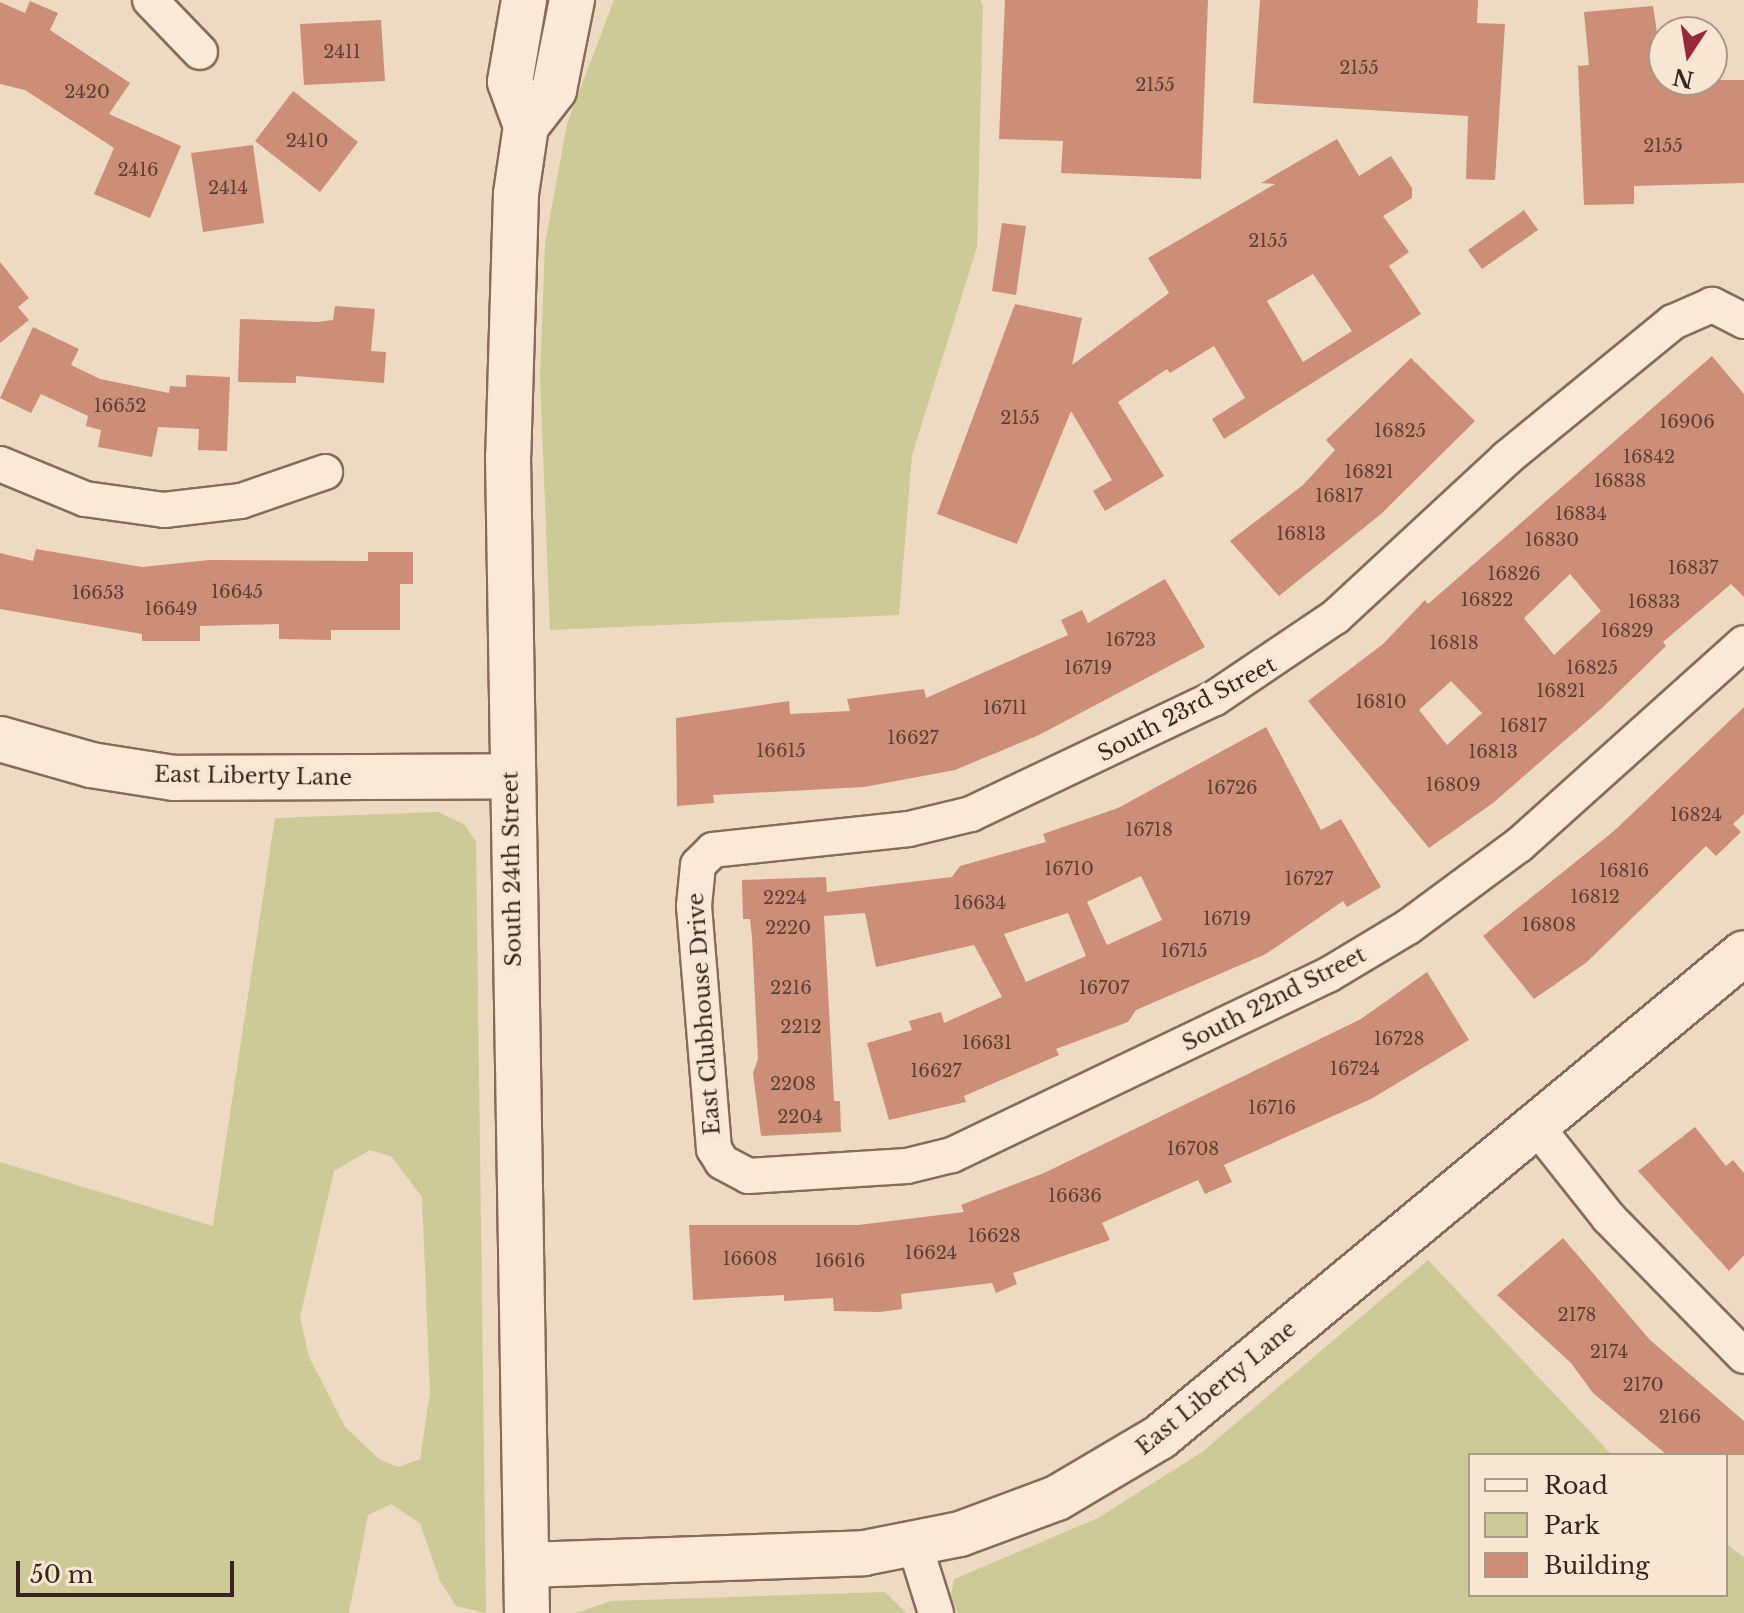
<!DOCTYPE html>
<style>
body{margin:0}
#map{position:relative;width:1744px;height:1613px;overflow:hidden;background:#eedac2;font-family:"Libre Baskerville",serif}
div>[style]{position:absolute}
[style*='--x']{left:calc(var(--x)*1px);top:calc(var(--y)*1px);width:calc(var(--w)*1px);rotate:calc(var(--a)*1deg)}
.green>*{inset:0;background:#ccca96}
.building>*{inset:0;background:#cd8e78}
.roads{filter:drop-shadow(2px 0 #886b59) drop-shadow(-2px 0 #886b59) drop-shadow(0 2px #886b59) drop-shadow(0 -2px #886b59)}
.street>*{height:34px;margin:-17px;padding:0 17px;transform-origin:17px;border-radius:17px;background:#f9e9d6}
.secondary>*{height:44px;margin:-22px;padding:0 22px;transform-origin:22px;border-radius:22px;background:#f9e9d6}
span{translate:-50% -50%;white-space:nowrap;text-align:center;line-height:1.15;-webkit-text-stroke:8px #f6e6d2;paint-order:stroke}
.number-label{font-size:18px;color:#5d4034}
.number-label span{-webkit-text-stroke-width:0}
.street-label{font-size:22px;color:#38261e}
.legend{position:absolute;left:1468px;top:1453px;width:260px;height:144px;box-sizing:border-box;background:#f6e6d2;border:2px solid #aa998a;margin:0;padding:10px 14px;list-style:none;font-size:24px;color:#38261e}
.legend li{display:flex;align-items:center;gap:16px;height:40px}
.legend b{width:40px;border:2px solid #aa998a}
.north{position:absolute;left:1648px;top:16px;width:80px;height:80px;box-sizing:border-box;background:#f6e6d2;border:2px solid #aa998a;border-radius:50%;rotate:192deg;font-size:22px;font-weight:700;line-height:32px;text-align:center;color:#38261e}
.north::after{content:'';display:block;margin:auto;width:28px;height:36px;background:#98293b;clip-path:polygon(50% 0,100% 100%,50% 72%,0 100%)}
.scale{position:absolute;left:16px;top:1561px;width:218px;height:36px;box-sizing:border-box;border:4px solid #38261e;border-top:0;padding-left:10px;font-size:24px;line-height:28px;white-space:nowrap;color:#38261e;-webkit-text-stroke:6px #f6e6d2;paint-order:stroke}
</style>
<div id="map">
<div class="green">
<i style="clip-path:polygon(614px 0,980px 0,983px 6px,977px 247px,912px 455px,899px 615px,550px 630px,540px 377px,545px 244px,567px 124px)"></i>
<i style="clip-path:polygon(evenodd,438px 812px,465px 825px,476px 842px,486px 1613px,456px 1606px,440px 1581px,420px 1523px,391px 1504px,368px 1515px,349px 1613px,0 1613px,0 1162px,213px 1226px,275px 818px,438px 812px,370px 1150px,391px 1156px,422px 1197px,430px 1393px,420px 1459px,398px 1467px,379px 1459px,345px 1427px,309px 1357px,300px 1317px,334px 1171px,370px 1150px)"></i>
<i style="clip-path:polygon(1428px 1260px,1612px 1455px,1470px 1455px,1470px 1595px,1726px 1595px,1726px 1544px,1744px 1557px,1744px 1613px,958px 1613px,951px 1595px,954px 1579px,1098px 1518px,1202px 1452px)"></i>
<i style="clip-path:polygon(885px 1592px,906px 1613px,576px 1613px,611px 1601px)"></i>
</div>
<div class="building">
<i style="clip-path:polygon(1005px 0,1208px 0,1201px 179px,1061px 173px,1063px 141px,999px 139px)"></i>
<i style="clip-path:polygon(1260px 0,1478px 0,1477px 23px,1505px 24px,1495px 180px,1466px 179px,1468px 116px,1253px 103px)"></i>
<i style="clip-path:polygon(30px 1px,58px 13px,50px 30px,130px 83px,109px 114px,181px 146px,150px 218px,94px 194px,114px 148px,25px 90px,0 84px,0 2px,25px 13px)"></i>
<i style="clip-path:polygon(1653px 6px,1664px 80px,1744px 80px,1744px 183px,1634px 186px,1634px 204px,1584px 205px,1578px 66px,1589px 65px,1584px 12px)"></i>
<i style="clip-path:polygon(381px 20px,385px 81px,304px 85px,300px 24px)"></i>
<i style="clip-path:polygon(293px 91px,358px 142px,320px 192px,255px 141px)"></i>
<i style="clip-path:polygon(evenodd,1337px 139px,1359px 176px,1391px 156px,1412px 188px,1412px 198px,1383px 216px,1409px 252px,1389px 266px,1421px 314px,1224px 439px,1212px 419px,1245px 398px,1214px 346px,1170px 373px,1167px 369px,1118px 402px,1164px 476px,1105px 511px,1093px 491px,1112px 480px,1071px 411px,1017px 544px,937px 514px,1015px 304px,1082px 318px,1072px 365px,1169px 293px,1148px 258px,1275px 184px,1261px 183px,1337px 139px,1313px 274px,1352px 331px,1303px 362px,1267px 301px,1313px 274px)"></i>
<i style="clip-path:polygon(253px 145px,264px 223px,203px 232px,191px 153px)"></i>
<i style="clip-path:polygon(1524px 210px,1538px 230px,1482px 269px,1468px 250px)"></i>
<i style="clip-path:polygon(1002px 223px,1026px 226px,1016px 295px,992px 291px)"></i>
<i style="clip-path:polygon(0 262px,29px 298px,18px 307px,29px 320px,0 343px)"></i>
<i style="clip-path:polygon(335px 306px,375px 309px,371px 351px,386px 352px,384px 383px,296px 376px,296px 383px,238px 382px,240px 319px,317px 322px,333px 320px)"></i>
<i style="clip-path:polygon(33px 327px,79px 349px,71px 365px,100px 379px,169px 393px,170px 386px,186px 387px,186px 375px,230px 377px,227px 451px,198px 450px,199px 429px,158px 427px,152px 457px,98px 447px,101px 430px,86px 426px,88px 416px,41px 394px,31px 413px,0 398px)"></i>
<i style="clip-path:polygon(evenodd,1712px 356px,1744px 394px,1744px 597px,1731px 584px,1663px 642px,1666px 646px,1602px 708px,1493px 803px,1429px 848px,1308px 701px,1383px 644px,1425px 600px,1428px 604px,1712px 356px,1570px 574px,1601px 611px,1554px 655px,1524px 618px,1570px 574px,1712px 356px,1451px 681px,1482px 713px,1447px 745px,1419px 710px,1451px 681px)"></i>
<i style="clip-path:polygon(1411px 358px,1475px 421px,1381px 514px,1279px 596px,1230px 541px,1303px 485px,1335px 450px,1326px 440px)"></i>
<i style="clip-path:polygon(36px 549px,142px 567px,209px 560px,368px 561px,368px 552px,413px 552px,413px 584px,400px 584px,400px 630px,331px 630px,331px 640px,279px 639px,279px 624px,200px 626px,200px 641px,142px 641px,142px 634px,0 609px,0 553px,33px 561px)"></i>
<i style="clip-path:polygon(1165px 579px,1205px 647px,1039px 735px,955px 770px,864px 787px,713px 795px,714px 803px,677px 806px,676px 718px,789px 701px,790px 714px,850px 711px,847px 699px,924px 689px,926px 698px,1068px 635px,1061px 620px,1082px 610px,1088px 623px)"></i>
<i style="clip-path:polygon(1744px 707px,1744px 814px,1733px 824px,1741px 832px,1716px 856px,1706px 846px,1587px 962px,1534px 999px,1483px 936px,1614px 831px)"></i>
<i style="clip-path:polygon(evenodd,1266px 727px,1321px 830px,1341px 819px,1381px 887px,1347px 907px,1343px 901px,1266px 954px,1136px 1010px,1128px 1022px,1056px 1049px,1059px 1055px,964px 1096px,966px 1102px,889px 1120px,867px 1043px,912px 1030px,909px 1021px,941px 1012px,944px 1023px,1002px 997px,974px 945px,876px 967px,865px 913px,824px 916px,834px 1101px,840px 1101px,841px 1132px,761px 1136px,753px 1073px,758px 1059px,752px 937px,750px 919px,743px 919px,742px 880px,826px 877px,827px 892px,952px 877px,960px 866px,1046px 842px,1043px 834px,1118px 808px,1266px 727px,1141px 876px,1162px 920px,1107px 945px,1087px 902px,1141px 876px,1266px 727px,1068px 913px,1086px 956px,1026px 982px,1004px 934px,1068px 913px)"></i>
<i style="clip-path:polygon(1427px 972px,1469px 1040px,1371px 1099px,1224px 1165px,1232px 1182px,1205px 1194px,1198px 1180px,1102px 1223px,1110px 1240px,1013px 1273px,1017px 1284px,996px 1293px,992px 1283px,901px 1294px,902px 1309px,880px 1312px,834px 1311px,833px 1298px,784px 1301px,784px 1295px,693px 1300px,689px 1225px,858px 1225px,964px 1212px,961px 1205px,1044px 1173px,1361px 1019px)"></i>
<i style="clip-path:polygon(1695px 1127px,1726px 1166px,1733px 1160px,1744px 1173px,1744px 1255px,1729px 1271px,1638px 1171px)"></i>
<i style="clip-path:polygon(1563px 1238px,1650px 1340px,1744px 1421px,1744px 1455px,1667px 1455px,1593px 1393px,1571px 1363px,1497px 1295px)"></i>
</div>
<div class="roads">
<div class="street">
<i style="--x:150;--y:0;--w:72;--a:46.1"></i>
<i style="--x:1744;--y:321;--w:36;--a:-153"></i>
<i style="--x:1712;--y:305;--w:43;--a:156.4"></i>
<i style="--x:1673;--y:322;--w:215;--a:140.7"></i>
<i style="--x:1507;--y:458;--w:234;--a:137.2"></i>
<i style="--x:1335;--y:617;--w:145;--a:146"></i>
<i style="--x:1215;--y:698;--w:270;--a:154.6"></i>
<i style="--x:971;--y:814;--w:64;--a:166.4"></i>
<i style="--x:909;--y:829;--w:197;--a:173.9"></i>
<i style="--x:713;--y:850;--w:21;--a:135"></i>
<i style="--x:698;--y:865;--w:41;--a:95.6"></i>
<i style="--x:694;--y:906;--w:244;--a:85.3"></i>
<i style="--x:714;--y:1149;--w:15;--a:58"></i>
<i style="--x:722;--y:1162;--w:30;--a:28"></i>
<i style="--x:748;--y:1176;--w:159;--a:-3.6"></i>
<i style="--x:907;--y:1166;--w:46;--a:-13.7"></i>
<i style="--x:952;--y:1155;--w:417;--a:-25.6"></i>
<i style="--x:1328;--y:975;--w:93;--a:-31"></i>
<i style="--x:1408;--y:927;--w:138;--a:-36.5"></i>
<i style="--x:1519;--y:845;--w:302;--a:-41.9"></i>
<i style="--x:0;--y:464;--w:92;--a:22.4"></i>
<i style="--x:85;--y:499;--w:80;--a:7.9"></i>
<i style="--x:164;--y:510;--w:78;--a:-6.7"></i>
<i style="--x:241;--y:501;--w:89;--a:-19"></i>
<i style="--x:1536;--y:1126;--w:117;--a:51.6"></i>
<i style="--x:1609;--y:1218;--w:193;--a:45.6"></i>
<i style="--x:915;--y:1546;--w:70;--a:72.6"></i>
</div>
<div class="secondary">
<i style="--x:524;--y:0;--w:83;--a:99.7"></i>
<i style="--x:510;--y:82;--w:47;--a:70"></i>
<i style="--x:526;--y:126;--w:69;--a:98.4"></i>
<i style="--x:516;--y:194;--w:262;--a:91.7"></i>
<i style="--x:508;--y:456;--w:1157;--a:89.06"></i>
<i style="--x:526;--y:126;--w:46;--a:-52.1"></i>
<i style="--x:554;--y:90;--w:92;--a:-78.7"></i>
<i style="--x:0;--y:739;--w:95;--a:15.9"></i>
<i style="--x:91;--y:765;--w:84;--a:8.9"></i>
<i style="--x:174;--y:778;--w:336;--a:-0.3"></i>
<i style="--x:527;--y:1565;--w:337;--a:-2"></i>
<i style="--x:864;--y:1553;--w:98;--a:-11.2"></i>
<i style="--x:960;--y:1534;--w:103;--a:-20.4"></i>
<i style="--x:1057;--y:1498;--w:120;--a:-30.6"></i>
<i style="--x:1160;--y:1437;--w:758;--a:-39.65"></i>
</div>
</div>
<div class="number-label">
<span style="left:342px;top:52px">2411</span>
<span style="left:1359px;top:68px">2155</span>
<span style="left:1155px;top:85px">2155</span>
<span style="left:87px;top:92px">2420</span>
<span style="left:307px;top:141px">2410</span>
<span style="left:1663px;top:146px">2155</span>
<span style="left:138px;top:170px">2416</span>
<span style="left:228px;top:188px">2414</span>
<span style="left:1268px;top:241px">2155</span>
<span style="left:120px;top:406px">16652</span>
<span style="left:1020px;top:418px">2155</span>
<span style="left:1687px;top:422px">16906</span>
<span style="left:1400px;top:431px">16825</span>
<span style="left:1649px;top:457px">16842</span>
<span style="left:1369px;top:472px">16821</span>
<span style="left:1620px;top:481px">16838</span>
<span style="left:1339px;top:496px">16817</span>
<span style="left:1581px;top:514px">16834</span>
<span style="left:1301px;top:534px">16813</span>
<span style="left:1552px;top:540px">16830</span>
<span style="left:1693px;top:568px">16837</span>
<span style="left:1514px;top:574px">16826</span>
<span style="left:237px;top:592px">16645</span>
<span style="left:98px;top:593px">16653</span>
<span style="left:1487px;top:600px">16822</span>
<span style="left:1654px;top:602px">16833</span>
<span style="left:171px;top:609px">16649</span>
<span style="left:1627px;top:631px">16829</span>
<span style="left:1131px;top:640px">16723</span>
<span style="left:1454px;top:643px">16818</span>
<span style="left:1088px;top:668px">16719</span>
<span style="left:1592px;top:668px">16825</span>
<span style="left:1561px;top:691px">16821</span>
<span style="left:1381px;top:702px">16810</span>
<span style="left:1005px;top:708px">16711</span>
<span style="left:1523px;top:726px">16817</span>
<span style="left:913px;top:738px">16627</span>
<span style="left:781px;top:751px">16615</span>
<span style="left:1493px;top:752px">16813</span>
<span style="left:1453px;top:785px">16809</span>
<span style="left:1232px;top:788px">16726</span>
<span style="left:1696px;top:815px">16824</span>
<span style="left:1149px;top:830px">16718</span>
<span style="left:1069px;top:869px">16710</span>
<span style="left:1624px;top:871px">16816</span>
<span style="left:1309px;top:879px">16727</span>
<span style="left:1595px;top:897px">16812</span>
<span style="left:785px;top:898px">2224</span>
<span style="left:980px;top:903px">16634</span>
<span style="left:1227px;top:919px">16719</span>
<span style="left:1549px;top:925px">16808</span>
<span style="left:788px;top:928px">2220</span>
<span style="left:1184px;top:951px">16715</span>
<span style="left:791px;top:988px">2216</span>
<span style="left:1104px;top:988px">16707</span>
<span style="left:801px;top:1027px">2212</span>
<span style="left:1399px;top:1039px">16728</span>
<span style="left:987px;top:1043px">16631</span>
<span style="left:1355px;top:1069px">16724</span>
<span style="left:936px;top:1071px">16627</span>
<span style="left:793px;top:1084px">2208</span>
<span style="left:1272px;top:1108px">16716</span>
<span style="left:800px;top:1117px">2204</span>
<span style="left:1193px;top:1149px">16708</span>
<span style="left:1075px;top:1196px">16636</span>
<span style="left:994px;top:1236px">16628</span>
<span style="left:931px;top:1253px">16624</span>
<span style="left:750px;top:1259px">16608</span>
<span style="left:840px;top:1261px">16616</span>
<span style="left:1577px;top:1315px">2178</span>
<span style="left:1609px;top:1352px">2174</span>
<span style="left:1643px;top:1385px">2170</span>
<span style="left:1680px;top:1417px">2166</span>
</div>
<div class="street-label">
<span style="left:1187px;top:709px;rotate:-28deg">South 23rd Street</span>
<span style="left:253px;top:776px;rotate:1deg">East Liberty Lane</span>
<span style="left:512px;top:869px;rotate:-91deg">South 24th Street</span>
<span style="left:1274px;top:999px;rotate:-27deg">South 22nd Street</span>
<span style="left:704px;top:1014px;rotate:-94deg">East Clubhouse Drive</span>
<span style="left:1216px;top:1388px;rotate:-39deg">East Liberty Lane</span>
</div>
<ul class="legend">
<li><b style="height:10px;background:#f9e9d6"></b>Road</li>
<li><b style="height:22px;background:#ccca96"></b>Park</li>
<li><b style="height:22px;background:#cd8e78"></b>Building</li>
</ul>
<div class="north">N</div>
<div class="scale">50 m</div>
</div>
